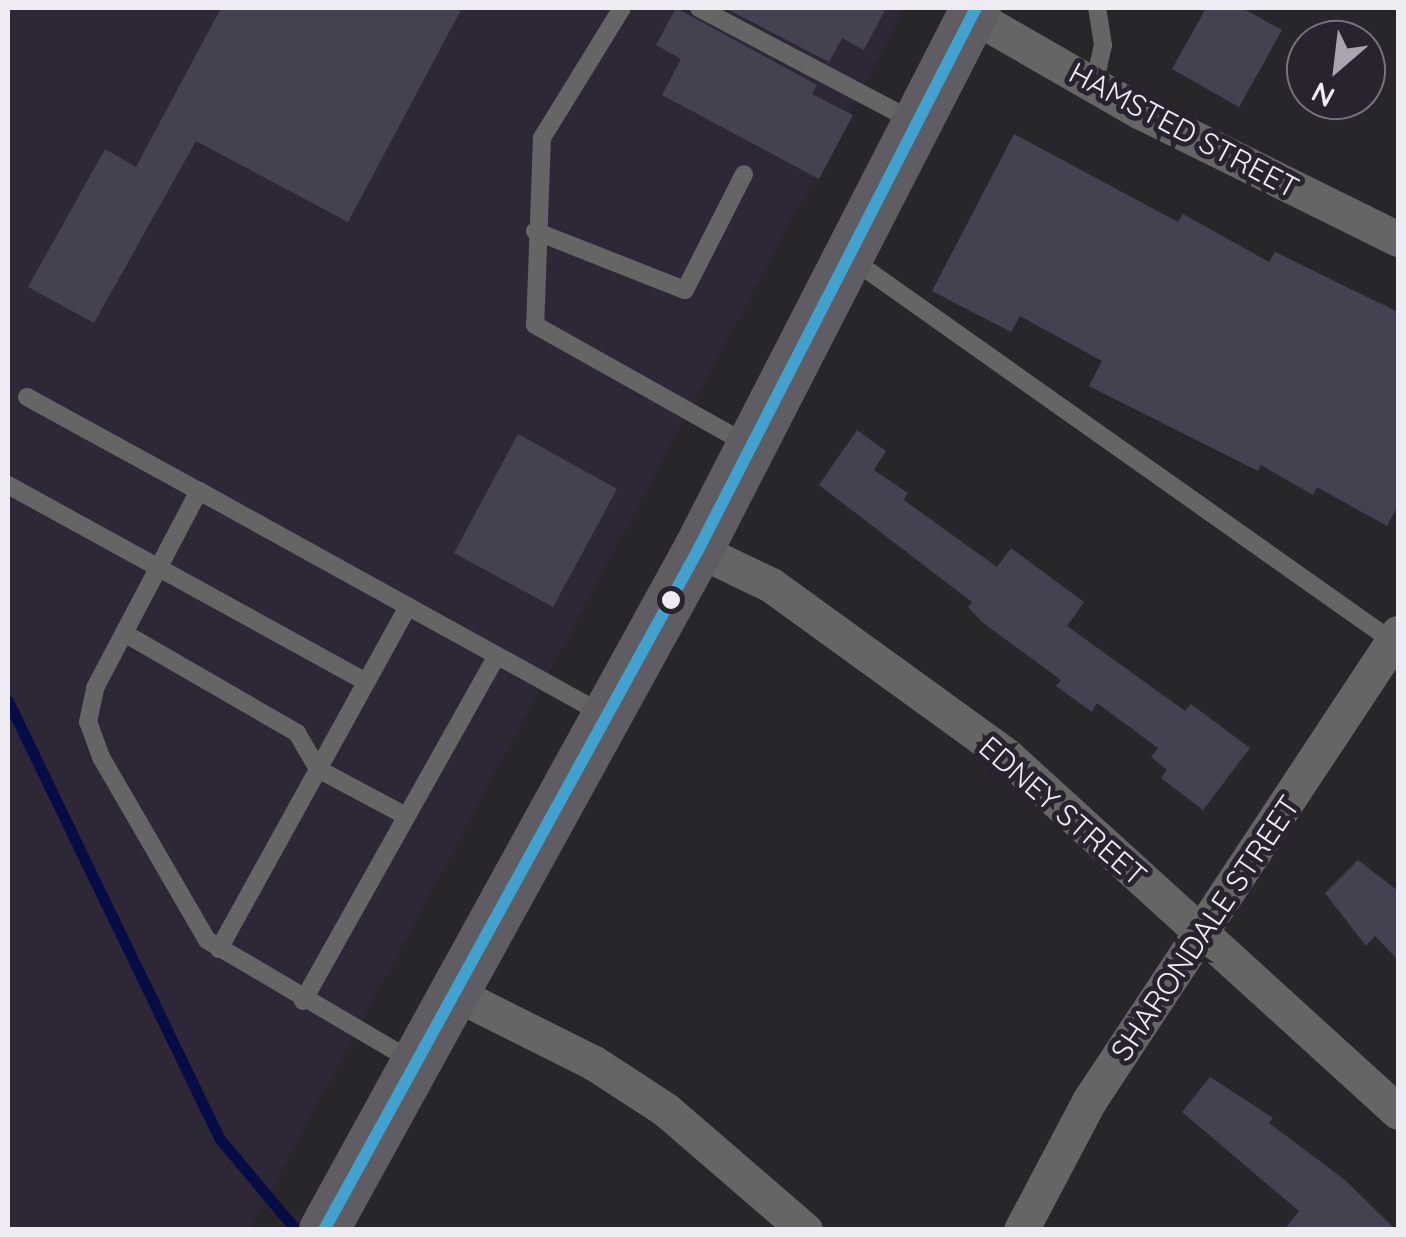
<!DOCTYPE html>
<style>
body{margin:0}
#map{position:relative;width:1406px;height:1237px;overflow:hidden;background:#28262b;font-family:Quicksand,sans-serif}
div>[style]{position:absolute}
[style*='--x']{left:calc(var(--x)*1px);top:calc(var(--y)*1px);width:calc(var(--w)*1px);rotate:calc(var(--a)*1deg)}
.built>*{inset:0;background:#2e2736}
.stream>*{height:11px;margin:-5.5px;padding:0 5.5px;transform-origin:5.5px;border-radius:5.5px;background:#060d46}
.building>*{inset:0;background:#444251}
.lane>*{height:18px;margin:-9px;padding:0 9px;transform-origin:9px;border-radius:9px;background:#666566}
.street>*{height:35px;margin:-17.5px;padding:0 17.5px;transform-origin:17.5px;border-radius:17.5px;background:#666566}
.secondary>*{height:50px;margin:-25px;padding:0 25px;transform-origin:25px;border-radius:25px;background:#5f5d61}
.bus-1>*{height:12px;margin:-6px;padding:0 6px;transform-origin:6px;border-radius:6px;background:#40a2ce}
.dots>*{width:28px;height:28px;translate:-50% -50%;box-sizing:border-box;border:5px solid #28232e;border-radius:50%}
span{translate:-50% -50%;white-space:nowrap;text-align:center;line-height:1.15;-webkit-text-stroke:10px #28232e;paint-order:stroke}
.street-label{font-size:30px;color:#eeebf3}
.frame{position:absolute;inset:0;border:10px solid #eeebf3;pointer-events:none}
.north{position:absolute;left:1286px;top:20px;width:100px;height:100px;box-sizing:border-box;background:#28232e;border:2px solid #77737d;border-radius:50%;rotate:208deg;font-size:28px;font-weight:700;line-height:40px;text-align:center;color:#eeebf3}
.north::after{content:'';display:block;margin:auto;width:35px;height:45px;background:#a9a6ad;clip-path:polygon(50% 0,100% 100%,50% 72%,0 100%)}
</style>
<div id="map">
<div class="built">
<i style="clip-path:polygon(8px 8px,905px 8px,250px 1229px,8px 1229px)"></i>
</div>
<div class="stream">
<i style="--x:8;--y:701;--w:487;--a:64.2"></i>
<i style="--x:220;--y:1139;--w:119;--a:50.1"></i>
</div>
<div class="building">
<i style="clip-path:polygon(221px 8px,462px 8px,348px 222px,196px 141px,94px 323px,28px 287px,105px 149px,136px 167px)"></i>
<i style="clip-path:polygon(676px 8px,817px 85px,812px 94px,853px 115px,819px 179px,662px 95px,681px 59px,656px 45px)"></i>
<i style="clip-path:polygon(725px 8px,886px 8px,864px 50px,842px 38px,829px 62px)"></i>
<i style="clip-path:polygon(1206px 8px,1242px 8px,1282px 30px,1239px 107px,1172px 69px)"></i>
<i style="clip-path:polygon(1014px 134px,1178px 222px,1183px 214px,1269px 262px,1275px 252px,1398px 312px,1398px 506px,1387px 526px,1317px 487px,1313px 495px,1261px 465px,1258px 471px,1089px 386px,1102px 361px,1020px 316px,1011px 332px,932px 291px)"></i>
<i style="clip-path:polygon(857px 430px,886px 451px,874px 470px,908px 493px,904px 500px,997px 567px,1011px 548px,1084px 602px,1067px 626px,1185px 711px,1191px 704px,1250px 748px,1203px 810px,1161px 778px,1167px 770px,1151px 757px,1158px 748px,1097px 703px,1092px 712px,1056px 686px,1061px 680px,982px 622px,968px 607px,972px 602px,819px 485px)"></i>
<i style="clip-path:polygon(518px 434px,617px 489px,553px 607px,454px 553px)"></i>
<i style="clip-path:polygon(1358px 860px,1398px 891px,1398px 960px,1375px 936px,1366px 946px,1325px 893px)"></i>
<i style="clip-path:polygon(1210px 1077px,1273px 1118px,1269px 1123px,1345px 1180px,1396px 1230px,1284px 1230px,1299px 1211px,1182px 1112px)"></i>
</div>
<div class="lane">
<i style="--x:622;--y:8;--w:153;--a:121.6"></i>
<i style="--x:542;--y:138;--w:187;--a:92.1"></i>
<i style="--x:535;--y:325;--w:243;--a:29.3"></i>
<i style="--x:699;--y:8;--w:244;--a:27.8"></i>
<i style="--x:1094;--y:85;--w:41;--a:-77.3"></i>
<i style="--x:1103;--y:45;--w:37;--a:-99"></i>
<i style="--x:535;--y:231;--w:161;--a:21.5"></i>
<i style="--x:685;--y:290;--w:130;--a:-63"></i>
<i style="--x:853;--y:260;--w:664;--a:35.25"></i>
<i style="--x:27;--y:397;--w:196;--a:28.7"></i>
<i style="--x:8;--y:485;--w:409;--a:28.8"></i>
<i style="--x:124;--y:633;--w:200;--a:30"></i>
<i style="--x:297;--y:733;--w:42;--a:59.7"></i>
<i style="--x:318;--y:769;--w:100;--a:28.1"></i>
<i style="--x:219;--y:949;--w:391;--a:-61.1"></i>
<i style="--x:303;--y:1001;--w:394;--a:-60.7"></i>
<i style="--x:414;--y:1062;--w:240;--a:-149.5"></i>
<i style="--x:207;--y:940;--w:211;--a:-120.1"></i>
<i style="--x:101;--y:757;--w:37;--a:-110"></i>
<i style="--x:88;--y:722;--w:35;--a:-78"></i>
<i style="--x:95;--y:688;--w:223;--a:-62.2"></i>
<i style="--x:199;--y:491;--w:461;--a:28.9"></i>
</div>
<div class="street">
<i style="--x:972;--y:15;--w:193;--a:29.9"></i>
<i style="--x:1139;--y:111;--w:289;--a:26.3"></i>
<i style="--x:698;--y:550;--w:81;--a:25.6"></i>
<i style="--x:771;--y:585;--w:290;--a:35.9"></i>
<i style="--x:1006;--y:755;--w:530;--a:42.32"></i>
<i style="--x:452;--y:992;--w:159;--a:26.6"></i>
<i style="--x:594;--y:1063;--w:86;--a:33.1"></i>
<i style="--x:666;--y:1110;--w:184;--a:40.8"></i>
<i style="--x:1021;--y:1230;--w:146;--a:-62.2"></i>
<i style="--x:1089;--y:1101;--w:561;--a:-56.56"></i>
</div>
<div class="secondary">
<i style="--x:324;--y:1230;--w:776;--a:-61.19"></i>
<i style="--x:698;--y:550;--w:609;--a:-62.85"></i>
</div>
<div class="bus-1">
<i style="--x:324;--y:1230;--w:776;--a:-61.19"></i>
<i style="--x:698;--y:550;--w:609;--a:-62.85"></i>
</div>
<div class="dots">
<i style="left:671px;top:600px;background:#eeebf3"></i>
</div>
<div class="street-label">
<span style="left:1184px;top:130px;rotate:28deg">HAMSTED STREET</span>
<span style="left:1063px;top:811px;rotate:41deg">EDNEY STREET</span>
<span style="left:1205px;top:928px;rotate:-56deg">SHARONDALE STREET</span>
</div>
<div class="frame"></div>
<div class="north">N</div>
</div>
